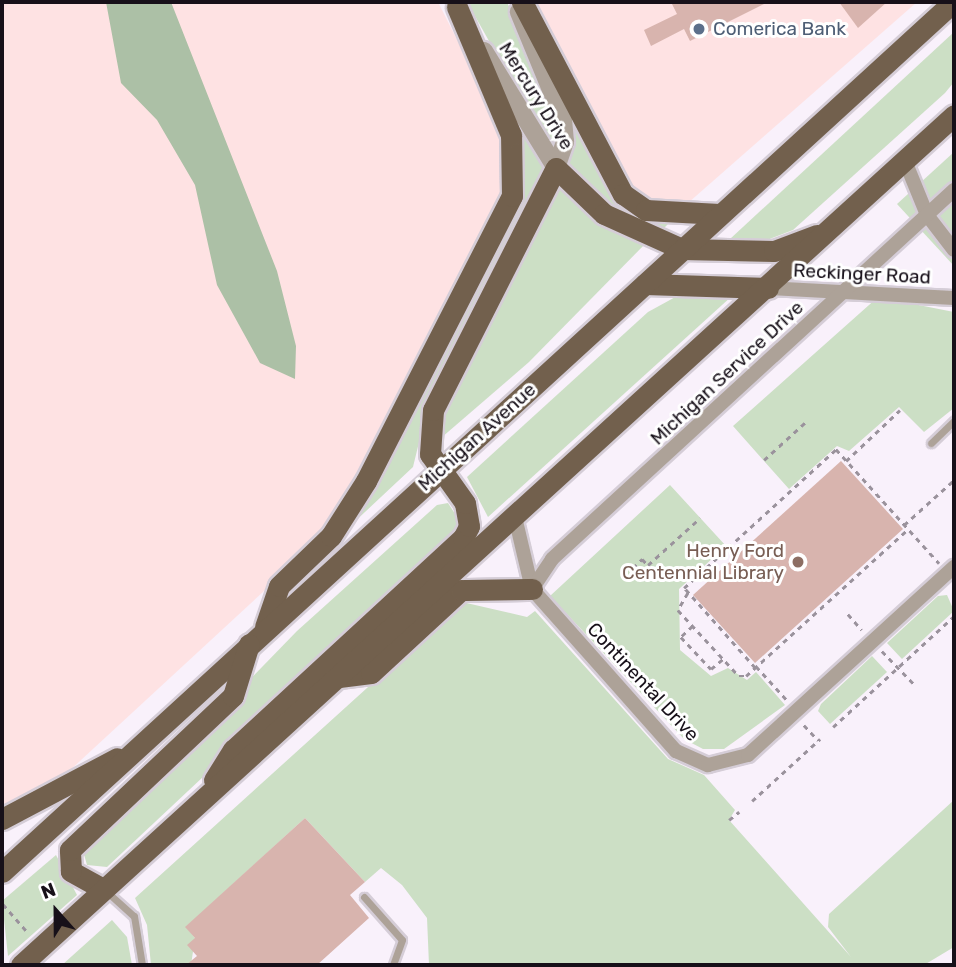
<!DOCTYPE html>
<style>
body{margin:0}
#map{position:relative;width:956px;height:967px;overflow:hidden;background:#f9f1fb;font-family:Rubik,sans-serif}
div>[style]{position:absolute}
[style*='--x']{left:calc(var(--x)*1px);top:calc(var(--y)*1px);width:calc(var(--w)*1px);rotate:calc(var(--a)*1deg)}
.commercial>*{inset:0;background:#fee2e3}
.green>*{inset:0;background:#ccdfc5}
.forest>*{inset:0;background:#acc0a6}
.building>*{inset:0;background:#d8b4ae}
.path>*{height:2.5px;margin-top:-1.25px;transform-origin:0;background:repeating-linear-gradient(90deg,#9a929c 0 5px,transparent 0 10px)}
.roads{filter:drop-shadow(2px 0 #d5cdd7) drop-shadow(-2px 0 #d5cdd7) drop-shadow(0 2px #d5cdd7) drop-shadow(0 -2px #d5cdd7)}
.service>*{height:7px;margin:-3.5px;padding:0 3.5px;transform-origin:3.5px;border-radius:3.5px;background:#ada298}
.minor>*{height:14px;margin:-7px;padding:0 7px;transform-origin:7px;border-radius:7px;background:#ada298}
.tertiary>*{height:18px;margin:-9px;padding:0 9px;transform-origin:9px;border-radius:9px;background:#ada298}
.primary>*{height:21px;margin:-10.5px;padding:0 10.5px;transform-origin:10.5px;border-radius:10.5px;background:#72604d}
.dots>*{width:19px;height:19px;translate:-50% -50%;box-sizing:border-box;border:4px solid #fff;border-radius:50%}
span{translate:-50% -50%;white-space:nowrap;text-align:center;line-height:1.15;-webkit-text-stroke:6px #fff;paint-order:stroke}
.service-label{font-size:19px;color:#4e5e75}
.left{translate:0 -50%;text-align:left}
.street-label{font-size:19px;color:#171019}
.education-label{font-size:19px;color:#785e54}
.right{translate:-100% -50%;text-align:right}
.frame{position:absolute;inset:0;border:4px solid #171019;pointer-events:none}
.north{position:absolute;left:21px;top:876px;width:70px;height:70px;-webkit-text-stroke:5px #fff;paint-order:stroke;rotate:339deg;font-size:19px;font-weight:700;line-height:28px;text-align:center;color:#171019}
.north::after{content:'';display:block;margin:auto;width:24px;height:32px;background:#171019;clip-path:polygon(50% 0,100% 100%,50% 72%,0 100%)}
</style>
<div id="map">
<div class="commercial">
<i style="clip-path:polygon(2px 2px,438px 2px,501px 127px,509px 178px,328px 532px,2px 833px)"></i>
<i style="clip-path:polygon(533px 2px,917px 2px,688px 203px,648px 201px,628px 185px)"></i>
</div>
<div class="green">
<i style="clip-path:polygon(467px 2px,507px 2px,557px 116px,557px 150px,550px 149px)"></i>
<i style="clip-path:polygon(954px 32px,954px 82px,945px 93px,793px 230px,767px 240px,730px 239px)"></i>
<i style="clip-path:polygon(541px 51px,607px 180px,671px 221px,662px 230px,618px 214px,564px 166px)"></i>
<i style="clip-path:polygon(504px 102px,548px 165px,430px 397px,413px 467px,349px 527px,504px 227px)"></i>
<i style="clip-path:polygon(954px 152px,954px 266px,897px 204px)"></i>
<i style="clip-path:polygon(554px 180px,647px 242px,529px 362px,441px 438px,440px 412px)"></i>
<i style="clip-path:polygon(679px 295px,732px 296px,488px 517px,467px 477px,648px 312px)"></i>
<i style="clip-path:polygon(878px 297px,954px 312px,954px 408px,924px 432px,899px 407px,849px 451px,837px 446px,789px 489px,733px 426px)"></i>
<i style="clip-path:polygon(670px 485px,726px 546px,679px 589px,680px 650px,711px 676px,728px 668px,747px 680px,756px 672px,785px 705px,724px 749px,703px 749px,684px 739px,550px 596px)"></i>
<i style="clip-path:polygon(448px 503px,459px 520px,445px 550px,107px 867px,87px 865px,83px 851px,297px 631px,437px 505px)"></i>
<i style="clip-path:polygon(947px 595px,954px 611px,902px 659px,887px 643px,938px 596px)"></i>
<i style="clip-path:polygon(462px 602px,527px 617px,535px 611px,668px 759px,704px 775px,735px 810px,729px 820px,851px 957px,828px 927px,829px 914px,954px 800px,954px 947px,924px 965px,429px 965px,427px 918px,402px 885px,381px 868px,365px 882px,305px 818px,186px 927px,195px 938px,191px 965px,151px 965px,147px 925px,135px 898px)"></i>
<i style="clip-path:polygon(872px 656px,887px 672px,830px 724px,818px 711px,821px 704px)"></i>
<i style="clip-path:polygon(56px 855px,77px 895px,8px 956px,2px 901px)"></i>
<i style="clip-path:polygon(112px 920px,127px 937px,132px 965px,62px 965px)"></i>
</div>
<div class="forest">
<i style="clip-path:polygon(106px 2px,171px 2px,277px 271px,296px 346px,295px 379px,260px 363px,217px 285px,195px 185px,157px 120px,121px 83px)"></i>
</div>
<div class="building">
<i style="clip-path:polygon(671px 2px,768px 2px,690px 41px,684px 29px,651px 46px,644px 30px,677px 14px)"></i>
<i style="clip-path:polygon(839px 2px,887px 2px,858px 28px)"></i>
<i style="clip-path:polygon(841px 461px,903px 529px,755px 663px,693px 595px)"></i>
<i style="clip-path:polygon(305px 818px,365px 882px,350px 895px,369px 918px,317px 965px,186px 965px,197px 956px,187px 945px,195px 938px,185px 927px)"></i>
</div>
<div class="path">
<i style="--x:764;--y:460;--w:59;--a:-42.3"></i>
<i style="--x:846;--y:461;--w:74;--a:-43.4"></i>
<i style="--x:904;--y:525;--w:67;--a:-42"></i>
<i style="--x:648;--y:565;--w:9;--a:49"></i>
<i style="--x:654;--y:572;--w:12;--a:138"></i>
<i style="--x:645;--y:580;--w:17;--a:-135"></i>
<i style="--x:633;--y:568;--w:13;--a:-45"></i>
<i style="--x:642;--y:559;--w:8;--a:45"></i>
<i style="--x:648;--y:565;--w:70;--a:-42.1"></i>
<i style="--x:688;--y:593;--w:20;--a:120"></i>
<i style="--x:678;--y:610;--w:90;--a:47.3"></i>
<i style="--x:739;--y:676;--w:7;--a:0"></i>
<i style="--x:746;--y:676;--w:219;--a:-42.2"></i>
<i style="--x:848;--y:614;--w:21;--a:49"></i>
<i style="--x:693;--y:626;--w:16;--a:137"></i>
<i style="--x:681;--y:637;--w:44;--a:46.8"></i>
<i style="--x:711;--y:669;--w:16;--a:-40"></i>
<i style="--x:882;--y:651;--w:45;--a:45.9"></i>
<i style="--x:756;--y:666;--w:45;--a:47.7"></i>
<i style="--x:755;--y:668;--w:107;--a:-131.6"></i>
<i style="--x:684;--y:588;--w:206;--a:-42.4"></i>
<i style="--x:836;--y:449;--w:154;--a:47.9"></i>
<i style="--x:804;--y:725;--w:21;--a:47"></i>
<i style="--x:833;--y:727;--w:164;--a:-42.5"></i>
<i style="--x:752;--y:801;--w:92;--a:-42.4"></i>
<i style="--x:729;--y:820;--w:13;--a:-39"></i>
<i style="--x:3;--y:904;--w:38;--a:49"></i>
</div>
<div class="roads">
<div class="service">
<i style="--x:931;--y:443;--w:32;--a:-44"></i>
<i style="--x:107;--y:892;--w:36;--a:42"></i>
<i style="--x:134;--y:916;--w:50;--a:80.7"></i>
<i style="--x:364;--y:897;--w:57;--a:48.5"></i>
<i style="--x:402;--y:940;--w:27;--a:110"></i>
</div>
<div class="minor">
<i style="--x:905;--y:161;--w:58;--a:67.8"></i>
<i style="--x:927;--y:215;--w:44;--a:52.4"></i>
<i style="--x:768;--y:288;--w:186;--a:3.1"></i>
<i style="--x:515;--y:517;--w:74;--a:76.7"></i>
<i style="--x:532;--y:589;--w:217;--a:48.4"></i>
<i style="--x:676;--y:751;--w:35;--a:24"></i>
<i style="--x:708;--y:765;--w:41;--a:-14"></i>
<i style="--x:748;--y:755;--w:279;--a:-42.4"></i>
<i style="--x:532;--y:589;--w:36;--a:-56"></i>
<i style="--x:552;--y:559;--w:546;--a:-42.55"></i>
</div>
<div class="tertiary">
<i style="--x:484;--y:51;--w:137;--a:58.4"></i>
<i style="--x:556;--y:168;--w:28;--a:-71"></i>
<i style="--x:565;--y:142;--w:23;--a:-95"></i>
<i style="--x:563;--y:119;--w:116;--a:-112.4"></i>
</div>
<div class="primary">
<i style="--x:522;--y:2;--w:217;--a:62.3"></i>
<i style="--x:623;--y:194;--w:28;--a:35"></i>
<i style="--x:646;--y:210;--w:73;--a:3.1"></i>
<i style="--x:645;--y:284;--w:123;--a:1.9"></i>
<i style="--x:265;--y:627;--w:43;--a:-71.1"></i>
<i style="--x:279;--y:586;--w:72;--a:-43.9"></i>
<i style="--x:331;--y:536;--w:65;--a:-57.5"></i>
<i style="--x:366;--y:481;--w:320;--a:-62.9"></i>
<i style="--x:512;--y:196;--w:61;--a:-90.9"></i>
<i style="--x:511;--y:135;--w:139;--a:-112.9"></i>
<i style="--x:339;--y:677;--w:32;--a:-7"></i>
<i style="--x:371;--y:673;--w:122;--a:-42.7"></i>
<i style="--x:461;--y:590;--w:71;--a:-0.8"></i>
<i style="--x:214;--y:780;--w:36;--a:-58"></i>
<i style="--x:233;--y:750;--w:313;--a:-42.7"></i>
<i style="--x:463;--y:538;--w:13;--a:-63"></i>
<i style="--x:469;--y:526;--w:23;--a:-100"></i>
<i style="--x:465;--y:503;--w:60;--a:-125.5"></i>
<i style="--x:430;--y:454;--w:44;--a:-86.1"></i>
<i style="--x:433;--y:410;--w:271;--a:-63.1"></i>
<i style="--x:556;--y:168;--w:66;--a:43.8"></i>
<i style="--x:604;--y:214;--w:85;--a:24.2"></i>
<i style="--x:682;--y:249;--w:92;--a:1.2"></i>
<i style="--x:774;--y:251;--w:46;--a:-20.4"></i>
<i style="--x:2;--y:819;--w:130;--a:-27.9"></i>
<i style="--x:2;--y:872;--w:1289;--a:-42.45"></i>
<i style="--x:103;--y:889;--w:37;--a:-151"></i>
<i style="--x:71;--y:871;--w:21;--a:-93"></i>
<i style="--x:70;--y:850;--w:224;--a:-43.4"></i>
<i style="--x:233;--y:696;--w:54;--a:-72.9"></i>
<i style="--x:21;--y:965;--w:1262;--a:-42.33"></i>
</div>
</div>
<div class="dots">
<i style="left:699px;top:29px;background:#5c6f8a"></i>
<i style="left:798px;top:562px;background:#8d6e63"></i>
</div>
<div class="service-label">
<span class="left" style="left:713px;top:29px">Comerica Bank</span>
</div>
<div class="street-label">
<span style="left:536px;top:96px;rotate:58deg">Mercury Drive</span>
<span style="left:862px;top:274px;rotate:3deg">Reckinger Road</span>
<span style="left:727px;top:373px;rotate:-43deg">Michigan Service Drive</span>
<span style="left:477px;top:437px;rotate:-42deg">Michigan Avenue</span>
<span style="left:643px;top:682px;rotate:47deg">Continental Drive</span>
</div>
<div class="education-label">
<span class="right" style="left:784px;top:562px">Henry Ford<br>Centennial Library</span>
</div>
<div class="frame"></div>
<div class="north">N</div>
</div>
